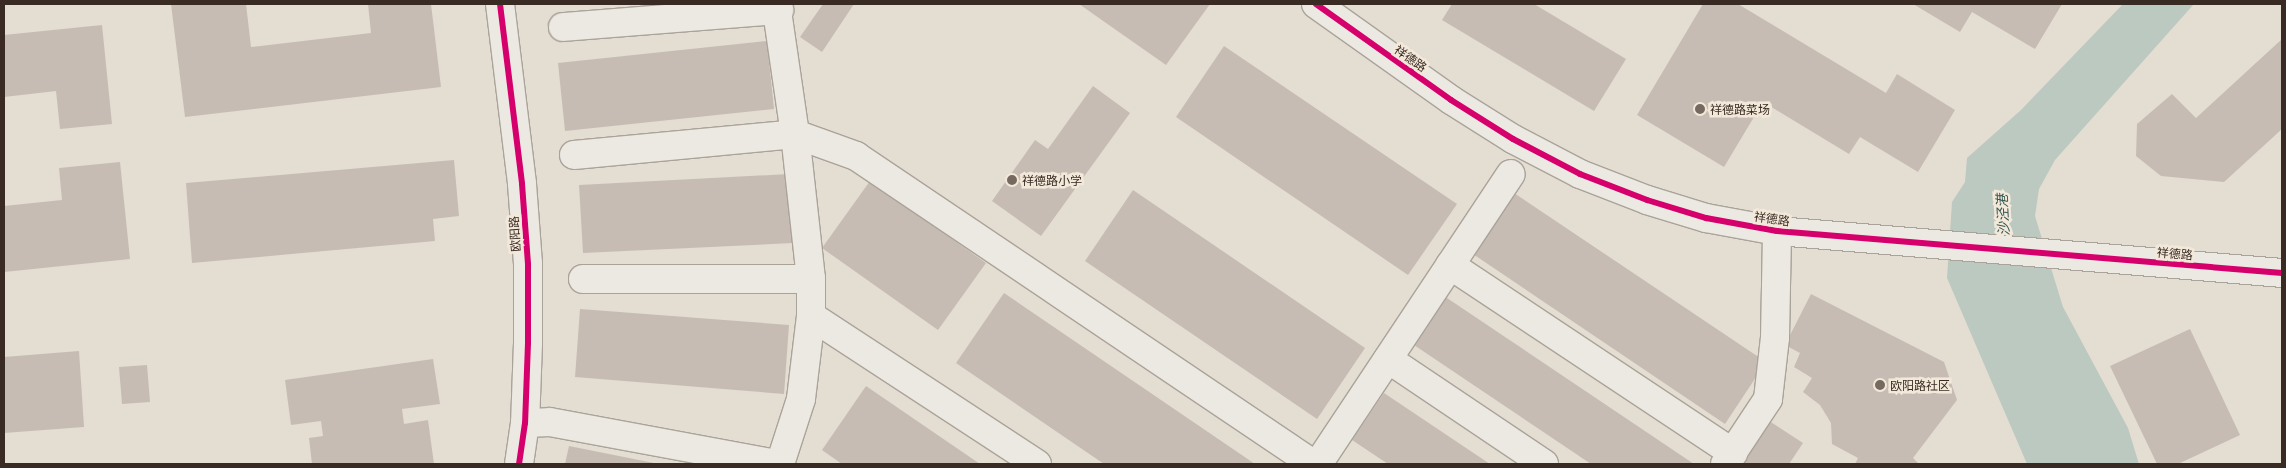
<!DOCTYPE html>
<meta charset="utf-8">
<style>
body{margin:0}
#map{position:relative;width:2286px;height:468px;overflow:hidden;background:#e4ddd2;font-family:Georgia,"Noto Sans SC",serif}
div>[style]{position:absolute}
[style*='--x']{left:calc(var(--x)*1px);top:calc(var(--y)*1px);width:calc(var(--w)*1px);rotate:calc(var(--a)*1deg)}
.water>*{inset:0;background:#bcc9c0}
.building>*{inset:0;background:#c7bcb3}
.roads{filter:drop-shadow(1px 0 #aaa39a) drop-shadow(-1px 0 #aaa39a) drop-shadow(0 1px #aaa39a) drop-shadow(0 -1px #aaa39a)}
.minor>*{height:28px;margin:-14px;padding:0 14px;transform-origin:14px;border-radius:14px;background:#ece9e3}
.cycleway>*{height:6px;margin:-3px;padding:0 3px;transform-origin:3px;border-radius:3px;background:#d6006c}
.dots>*{width:14px;height:14px;translate:-50% -50%;box-sizing:border-box;border:2px solid #f3e9da;border-radius:50%}
span{translate:-50% -50%;white-space:nowrap;text-align:center;line-height:1.15;-webkit-text-stroke:5px #f3e9da;paint-order:stroke}
.street-label{font-size:12px;color:#392b23}
.poi-label{font-size:12px;color:#392b23}
.left{translate:0 -50%;text-align:left}
.water-label{font-size:14px;color:#335751;font-style:italic}
.frame{position:absolute;inset:0;border:5px solid #392b23;pointer-events:none}
</style>
<div id="map">
<div class="water">
<i style="clip-path:polygon(2123px 4px,2194px 4px,2055px 160px,2039px 189px,2035px 216px,2063px 307px,2128px 428px,2139px 464px,2027px 464px,1947px 278px,1952px 202px,1965px 182px,1967px 158px,2021px 110px)"></i>
</div>
<div class="building">
<i style="clip-path:polygon(171px 4px,246px 4px,251px 47px,371px 33px,368px 4px,431px 4px,441px 87px,185px 117px)"></i>
<i style="clip-path:polygon(823px 4px,854px 4px,822px 52px,800px 37px)"></i>
<i style="clip-path:polygon(1079px 4px,1210px 4px,1166px 65px)"></i>
<i style="clip-path:polygon(1452px 4px,1534px 4px,1626px 59px,1594px 111px,1442px 20px)"></i>
<i style="clip-path:polygon(1703px 4px,1738px 4px,1886px 93px,1897px 74px,1955px 110px,1918px 172px,1860px 137px,1849px 154px,1763px 102px,1724px 167px,1637px 115px)"></i>
<i style="clip-path:polygon(1913px 4px,2062px 4px,2035px 49px,1972px 12px,1960px 32px)"></i>
<i style="clip-path:polygon(102px 25px,112px 124px,60px 129px,56px 91px,4px 97px,4px 35px)"></i>
<i style="clip-path:polygon(2282px 39px,2282px 129px,2224px 182px,2161px 176px,2136px 156px,2137px 124px,2172px 94px,2196px 118px)"></i>
<i style="clip-path:polygon(767px 41px,774px 109px,565px 131px,558px 63px)"></i>
<i style="clip-path:polygon(1224px 46px,1457px 204px,1408px 275px,1176px 117px)"></i>
<i style="clip-path:polygon(1093px 86px,1130px 113px,1041px 236px,992px 201px,1035px 140px,1048px 149px)"></i>
<i style="clip-path:polygon(454px 160px,459px 216px,433px 219px,435px 241px,192px 263px,186px 183px)"></i>
<i style="clip-path:polygon(120px 162px,130px 259px,4px 272px,4px 206px,62px 200px,59px 168px)"></i>
<i style="clip-path:polygon(789px 174px,793px 243px,583px 253px,579px 185px)"></i>
<i style="clip-path:polygon(870px 181px,986px 263px,938px 330px,822px 248px)"></i>
<i style="clip-path:polygon(1508px 189px,1766px 362px,1725px 424px,1467px 250px)"></i>
<i style="clip-path:polygon(1133px 190px,1365px 348px,1317px 419px,1085px 261px)"></i>
<i style="clip-path:polygon(1004px 293px,1255px 464px,1104px 464px,956px 363px)"></i>
<i style="clip-path:polygon(1811px 294px,1944px 362px,1957px 400px,1913px 458px,1919px 464px,1855px 464px,1858px 458px,1832px 444px,1831px 423px,1820px 405px,1803px 392px,1812px 378px,1794px 367px,1800px 353px,1785px 345px)"></i>
<i style="clip-path:polygon(1444px 296px,1694px 464px,1591px 464px,1411px 343px)"></i>
<i style="clip-path:polygon(580px 309px,789px 325px,784px 394px,575px 377px)"></i>
<i style="clip-path:polygon(2190px 329px,2240px 435px,2178px 464px,2157px 464px,2110px 366px)"></i>
<i style="clip-path:polygon(79px 351px,84px 427px,4px 433px,4px 357px)"></i>
<i style="clip-path:polygon(433px 359px,440px 404px,402px 409px,404px 424px,428px 420px,434px 464px,312px 464px,309px 438px,323px 436px,321px 421px,291px 425px,285px 380px)"></i>
<i style="clip-path:polygon(147px 365px,150px 402px,122px 404px,119px 367px)"></i>
<i style="clip-path:polygon(866px 386px,980px 464px,842px 464px,822px 450px)"></i>
<i style="clip-path:polygon(1384px 393px,1490px 464px,1388px 464px,1352px 440px)"></i>
<i style="clip-path:polygon(1766px 419px,1803px 443px,1789px 464px,1737px 464px)"></i>
<i style="clip-path:polygon(569px 446px,654px 463px,654px 464px,565px 464px)"></i>
</div>
<div class="roads">
<div class="minor">
<i style="--x:500;--y:4;--w:181;--a:83"></i>
<i style="--x:522;--y:184;--w:80;--a:85.7"></i>
<i style="--x:528;--y:264;--w:79;--a:90"></i>
<i style="--x:528;--y:343;--w:80;--a:92.1"></i>
<i style="--x:525;--y:423;--w:41;--a:98.3"></i>
<i style="--x:776;--y:4;--w:131;--a:81.7"></i>
<i style="--x:795;--y:134;--w:146;--a:83.7"></i>
<i style="--x:811;--y:279;--w:37;--a:90"></i>
<i style="--x:811;--y:316;--w:84;--a:96.9"></i>
<i style="--x:801;--y:399;--w:68;--a:107.9"></i>
<i style="--x:1316;--y:4;--w:166;--a:35.4"></i>
<i style="--x:1451;--y:100;--w:73;--a:32.2"></i>
<i style="--x:1513;--y:139;--w:76;--a:27.6"></i>
<i style="--x:1580;--y:174;--w:72;--a:21.2"></i>
<i style="--x:1647;--y:200;--w:62;--a:17"></i>
<i style="--x:1706;--y:218;--w:72;--a:10.4"></i>
<i style="--x:1777;--y:231;--w:507;--a:4.75"></i>
<i style="--x:563;--y:27;--w:217;--a:-4.5"></i>
<i style="--x:574;--y:155;--w:222;--a:-5.4"></i>
<i style="--x:795;--y:134;--w:65;--a:19.8"></i>
<i style="--x:856;--y:156;--w:551;--a:33.98"></i>
<i style="--x:1450;--y:265;--w:340;--a:33.6"></i>
<i style="--x:583;--y:279;--w:228;--a:0"></i>
<i style="--x:811;--y:316;--w:270;--a:33.2"></i>
<i style="--x:1388;--y:359;--w:188;--a:33.9"></i>
<i style="--x:525;--y:423;--w:25;--a:-2"></i>
<i style="--x:550;--y:422;--w:230;--a:10.5"></i>
<i style="--x:1318;--y:464;--w:348;--a:-56.4"></i>
<i style="--x:1725;--y:464;--w:78;--a:-56.5"></i>
<i style="--x:1768;--y:399;--w:61;--a:-83.5"></i>
<i style="--x:1775;--y:338;--w:107;--a:-88.9"></i>
</div>
</div>
<div class="cycleway">
<i style="--x:500;--y:4;--w:181;--a:83"></i>
<i style="--x:522;--y:184;--w:80;--a:85.7"></i>
<i style="--x:528;--y:264;--w:79;--a:90"></i>
<i style="--x:528;--y:343;--w:80;--a:92.1"></i>
<i style="--x:525;--y:423;--w:41;--a:98.3"></i>
<i style="--x:1316;--y:4;--w:166;--a:35.4"></i>
<i style="--x:1451;--y:100;--w:73;--a:32.2"></i>
<i style="--x:1513;--y:139;--w:76;--a:27.6"></i>
<i style="--x:1580;--y:174;--w:72;--a:21.2"></i>
<i style="--x:1647;--y:200;--w:62;--a:17"></i>
<i style="--x:1706;--y:218;--w:72;--a:10.4"></i>
<i style="--x:1777;--y:231;--w:507;--a:4.75"></i>
</div>
<div class="dots">
<i style="left:1700px;top:109px;background:#756960"></i>
<i style="left:1012px;top:180px;background:#756960"></i>
<i style="left:1880px;top:385px;background:#756960"></i>
</div>
<div class="street-label">
<span style="left:1411px;top:58px;rotate:35deg">祥德路</span>
<span style="left:1772px;top:218px;rotate:8deg">祥德路</span>
<span style="left:514px;top:234px;rotate:-94deg">欧阳路</span>
<span style="left:2175px;top:253px;rotate:5deg">祥德路</span>
</div>
<div class="poi-label">
<span class="left" style="left:1710px;top:109px">祥德路菜场</span>
<span class="left" style="left:1022px;top:180px">祥德路小学</span>
<span class="left" style="left:1890px;top:385px">欧阳路社区</span>
</div>
<div class="water-label">
<span style="left:2002px;top:215px;rotate:-93deg">沙泾港</span>
</div>
<div class="frame"></div>
</div>
